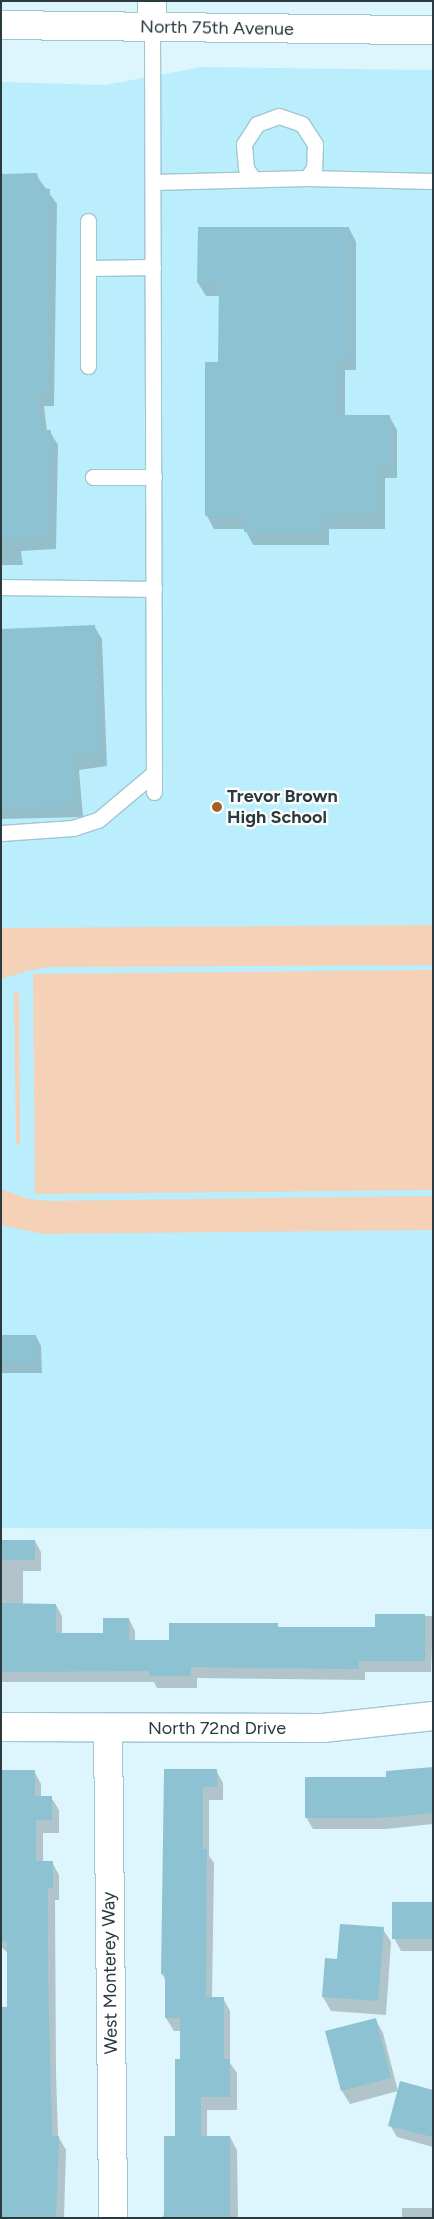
<!DOCTYPE html>
<style>
body{margin:0}
#map{position:relative;width:434px;height:2219px;overflow:hidden;background:#ddf6fd;font-family:Figtree,sans-serif}
div>[style]{position:absolute}
[style*='--x']{left:calc(var(--x)*1px);top:calc(var(--y)*1px);width:calc(var(--w)*1px);rotate:calc(var(--a)*1deg)}
.built>*{inset:0;background:#baeefc}
.green>*{inset:0;background:#f4d1b7}
.shadow>*{inset:0;background:#0003}
.building>*{inset:0;background:#8cc2d1}
.roads{filter:drop-shadow(1px 0 #9fc7d3) drop-shadow(-1px 0 #9fc7d3) drop-shadow(0 1px #9fc7d3) drop-shadow(0 -1px #9fc7d3)}
.service>*{height:15px;margin:-7.5px;padding:0 7.5px;transform-origin:7.5px;border-radius:7.5px;background:#fff}
.minor>*{height:28px;margin:-14px;padding:0 14px;transform-origin:14px;border-radius:14px;background:#fff}
.secondary>*{height:28px;margin:-14px;padding:0 14px;transform-origin:14px;border-radius:14px;background:#fff}
.dots>*{width:14px;height:14px;translate:-50% -50%;box-sizing:border-box;border:2px solid #fefefe;border-radius:50%}
span{translate:-50% -50%;white-space:nowrap;text-align:center;line-height:1.15;-webkit-text-stroke:4.5px #fefefe;paint-order:stroke}
.street-label{font-size:18px;color:#2a3a3f}
.poi-label{font-size:18px;color:#2a3a3f;font-weight:700}
.left{translate:0 -50%;text-align:left}
.frame{position:absolute;inset:0;border:2px solid #2a3a3f;pointer-events:none}
</style>
<div id="map">
<div class="built">
<i style="clip-path:polygon(202px 67px,433px 70px,433px 1529px,1px 1528px,1px 82px,105px 85px)"></i>
</div>
<div class="green">
<i style="clip-path:polygon(433px 925px,433px 965px,50px 967px,30px 970px,1px 979px,1px 928px)"></i>
<i style="clip-path:polygon(433px 970px,433px 1190px,35px 1194px,33px 974px)"></i>
<i style="clip-path:polygon(14px 993px,19px 993px,20px 1145px,16px 1145px)"></i>
<i style="clip-path:polygon(1px 1189px,28px 1199px,48px 1201px,433px 1196px,433px 1230px,43px 1234px,1px 1225px)"></i>
</div>
<div class="shadow">
<i style="clip-path:polygon(1px 175px,36px 175px,57px 204px,54px 406px,44px 406px,47px 432px,50px 432px,58px 445px,56px 549px,21px 551px,23px 565px,1px 565px)"></i>
<i style="clip-path:polygon(349px 228px,356px 242px,356px 370px,345px 370px,345px 416px,389px 416px,397px 430px,397px 478px,385px 478px,385px 529px,329px 529px,329px 545px,253px 545px,245px 529px,214px 529px,207px 516px,220px 363px,220px 296px,206px 296px,198px 283px)"></i>
<i style="clip-path:polygon(94px 626px,102px 639px,107px 766px,79px 770px,83px 817px,1px 819px,1px 630px)"></i>
<i style="clip-path:polygon(36px 1336px,41px 1346px,42px 1373px,1px 1373px,1px 1337px)"></i>
<i style="clip-path:polygon(1px 1541px,35px 1541px,41px 1552px,41px 1571px,23px 1571px,23px 1605px,56px 1605px,62px 1616px,62px 1634px,105px 1634px,129px 1619px,135px 1631px,135px 1641px,170px 1641px,277px 1624px,280px 1629px,376px 1629px,376px 1616px,433px 1616px,431px 1672px,365px 1672px,365px 1680px,197px 1678px,197px 1688px,157px 1688px,154px 1682px,1px 1682px)"></i>
<i style="clip-path:polygon(433px 1768px,433px 1824px,386px 1829px,313px 1829px,306px 1817px,388px 1778px)"></i>
<i style="clip-path:polygon(165px 1770px,216px 1770px,223px 1783px,223px 1800px,209px 1800px,209px 1856px,214px 1863px,212px 1998px,223px 1998px,230px 2011px,230px 2063px,237px 2073px,237px 2110px,207px 2110px,207px 2137px,230px 2137px,237px 2150px,238px 2218px,163px 2218px,176px 2137px,181px 2061px,181px 2031px,174px 2031px,166px 2018px,166px 1981px,162px 1974px)"></i>
<i style="clip-path:polygon(1px 1771px,34px 1771px,41px 1784px,41px 1797px,51px 1797px,59px 1810px,59px 1833px,43px 1833px,43px 1862px,52px 1862px,59px 1875px,59px 1900px,55px 1900px,56px 2072px,58px 2136px,66px 2150px,64px 2218px,1px 2218px,8px 2008px,8px 1953px,1px 1947px)"></i>
<i style="clip-path:polygon(433px 1903px,433px 1951px,401px 1951px,394px 1938px)"></i>
<i style="clip-path:polygon(383px 1929px,391px 1942px,386px 2015px,331px 2011px,323px 1997px,339px 1960px)"></i>
<i style="clip-path:polygon(375px 2019px,383px 2033px,398px 2091px,350px 2104px,342px 2091px)"></i>
<i style="clip-path:polygon(433px 2091px,433px 2147px,397px 2137px,390px 2125px)"></i>
<i style="clip-path:polygon(402px 2208px,433px 2208px,433px 2218px,402px 2218px)"></i>
</div>
<div class="building">
<i style="clip-path:polygon(37px 173px,41px 188px,50px 189px,47px 393px,37px 393px,41px 430px,51px 430px,49px 536px,1px 538px,1px 174px)"></i>
<i style="clip-path:polygon(198px 227px,349px 227px,349px 357px,338px 357px,338px 415px,390px 415px,390px 465px,378px 465px,378px 515px,322px 515px,322px 532px,244px 532px,244px 516px,205px 516px,205px 362px,218px 362px,219px 283px,197px 283px)"></i>
<i style="clip-path:polygon(95px 625px,100px 752px,72px 757px,76px 804px,1px 806px,1px 629px)"></i>
<i style="clip-path:polygon(1px 1335px,36px 1335px,37px 1363px,1px 1364px)"></i>
<i style="clip-path:polygon(1px 1540px,35px 1540px,35px 1560px,1px 1560px)"></i>
<i style="clip-path:polygon(1px 1603px,56px 1604px,56px 1633px,103px 1633px,103px 1618px,129px 1618px,129px 1640px,169px 1640px,169px 1623px,278px 1623px,278px 1627px,375px 1627px,375px 1614px,425px 1614px,425px 1661px,359px 1661px,359px 1669px,191px 1667px,191px 1676px,149px 1676px,149px 1671px,1px 1672px)"></i>
<i style="clip-path:polygon(433px 1767px,433px 1813px,379px 1818px,305px 1818px,305px 1777px,386px 1777px,386px 1771px)"></i>
<i style="clip-path:polygon(164px 1769px,217px 1769px,217px 1787px,203px 1787px,203px 1849px,207px 1849px,206px 1997px,224px 1997px,224px 2059px,230px 2059px,230px 2097px,201px 2097px,201px 2136px,230px 2136px,230px 2218px,164px 2218px,164px 2136px,175px 2136px,175px 2059px,180px 2059px,180px 2018px,165px 2018px,165px 1974px,161px 1974px)"></i>
<i style="clip-path:polygon(1px 1770px,35px 1770px,35px 1796px,52px 1796px,52px 1820px,36px 1820px,36px 1861px,53px 1861px,53px 1888px,48px 1888px,48px 1974px,52px 2136px,59px 2136px,56px 2218px,1px 2218px,1px 2007px,7px 2007px,7px 1941px,1px 1941px)"></i>
<i style="clip-path:polygon(392px 1902px,433px 1902px,433px 1939px,392px 1939px)"></i>
<i style="clip-path:polygon(340px 1924px,384px 1927px,378px 2001px,322px 1997px,325px 1958px,337px 1959px)"></i>
<i style="clip-path:polygon(376px 2018px,391px 2078px,341px 2091px,325px 2031px)"></i>
<i style="clip-path:polygon(400px 2081px,433px 2090px,433px 2137px,388px 2126px)"></i>
</div>
<div class="roads">
<div class="service">
<i style="--x:152;--y:27;--w:765;--a:89.85"></i>
<i style="--x:253;--y:179;--w:13;--a:-122"></i>
<i style="--x:246;--y:168;--w:24;--a:-95"></i>
<i style="--x:244;--y:144;--w:24;--a:-57"></i>
<i style="--x:257;--y:124;--w:23;--a:-20"></i>
<i style="--x:279;--y:116;--w:24;--a:19"></i>
<i style="--x:302;--y:124;--w:24;--a:57"></i>
<i style="--x:315;--y:144;--w:24;--a:92"></i>
<i style="--x:314;--y:168;--w:12;--a:125"></i>
<i style="--x:153;--y:182;--w:154;--a:-1.5"></i>
<i style="--x:307;--y:178;--w:126;--a:1.4"></i>
<i style="--x:88;--y:221;--w:145;--a:90"></i>
<i style="--x:89;--y:268;--w:64;--a:-0.9"></i>
<i style="--x:93;--y:477;--w:61;--a:0"></i>
<i style="--x:1;--y:587;--w:153;--a:0.7"></i>
<i style="--x:1;--y:833;--w:72;--a:-4"></i>
<i style="--x:73;--y:828;--w:26;--a:-18"></i>
<i style="--x:98;--y:820;--w:73;--a:-40"></i>
</div>
<div class="minor">
<i style="--x:152;--y:27;--w:26;--a:-90"></i>
<i style="--x:1;--y:1727;--w:322;--a:0.2"></i>
<i style="--x:323;--y:1728;--w:111;--a:-6.2"></i>
<i style="--x:108;--y:1728;--w:490;--a:89.4"></i>
</div>
<div class="secondary">
<i style="--x:1;--y:25;--w:432;--a:0.7"></i>
</div>
</div>
<div class="dots">
<i style="left:217px;top:807px;background:#a2632b"></i>
</div>
<div class="street-label">
<span style="left:217px;top:28px;rotate:1deg">North 75th Avenue</span>
<span style="left:217px;top:1728px">North 72nd Drive</span>
<span style="left:110px;top:1973px;rotate:-91deg">West Monterey Way</span>
</div>
<div class="poi-label">
<span class="left" style="left:227px;top:807px">Trevor Brown<br>High School</span>
</div>
<div class="frame"></div>
</div>
